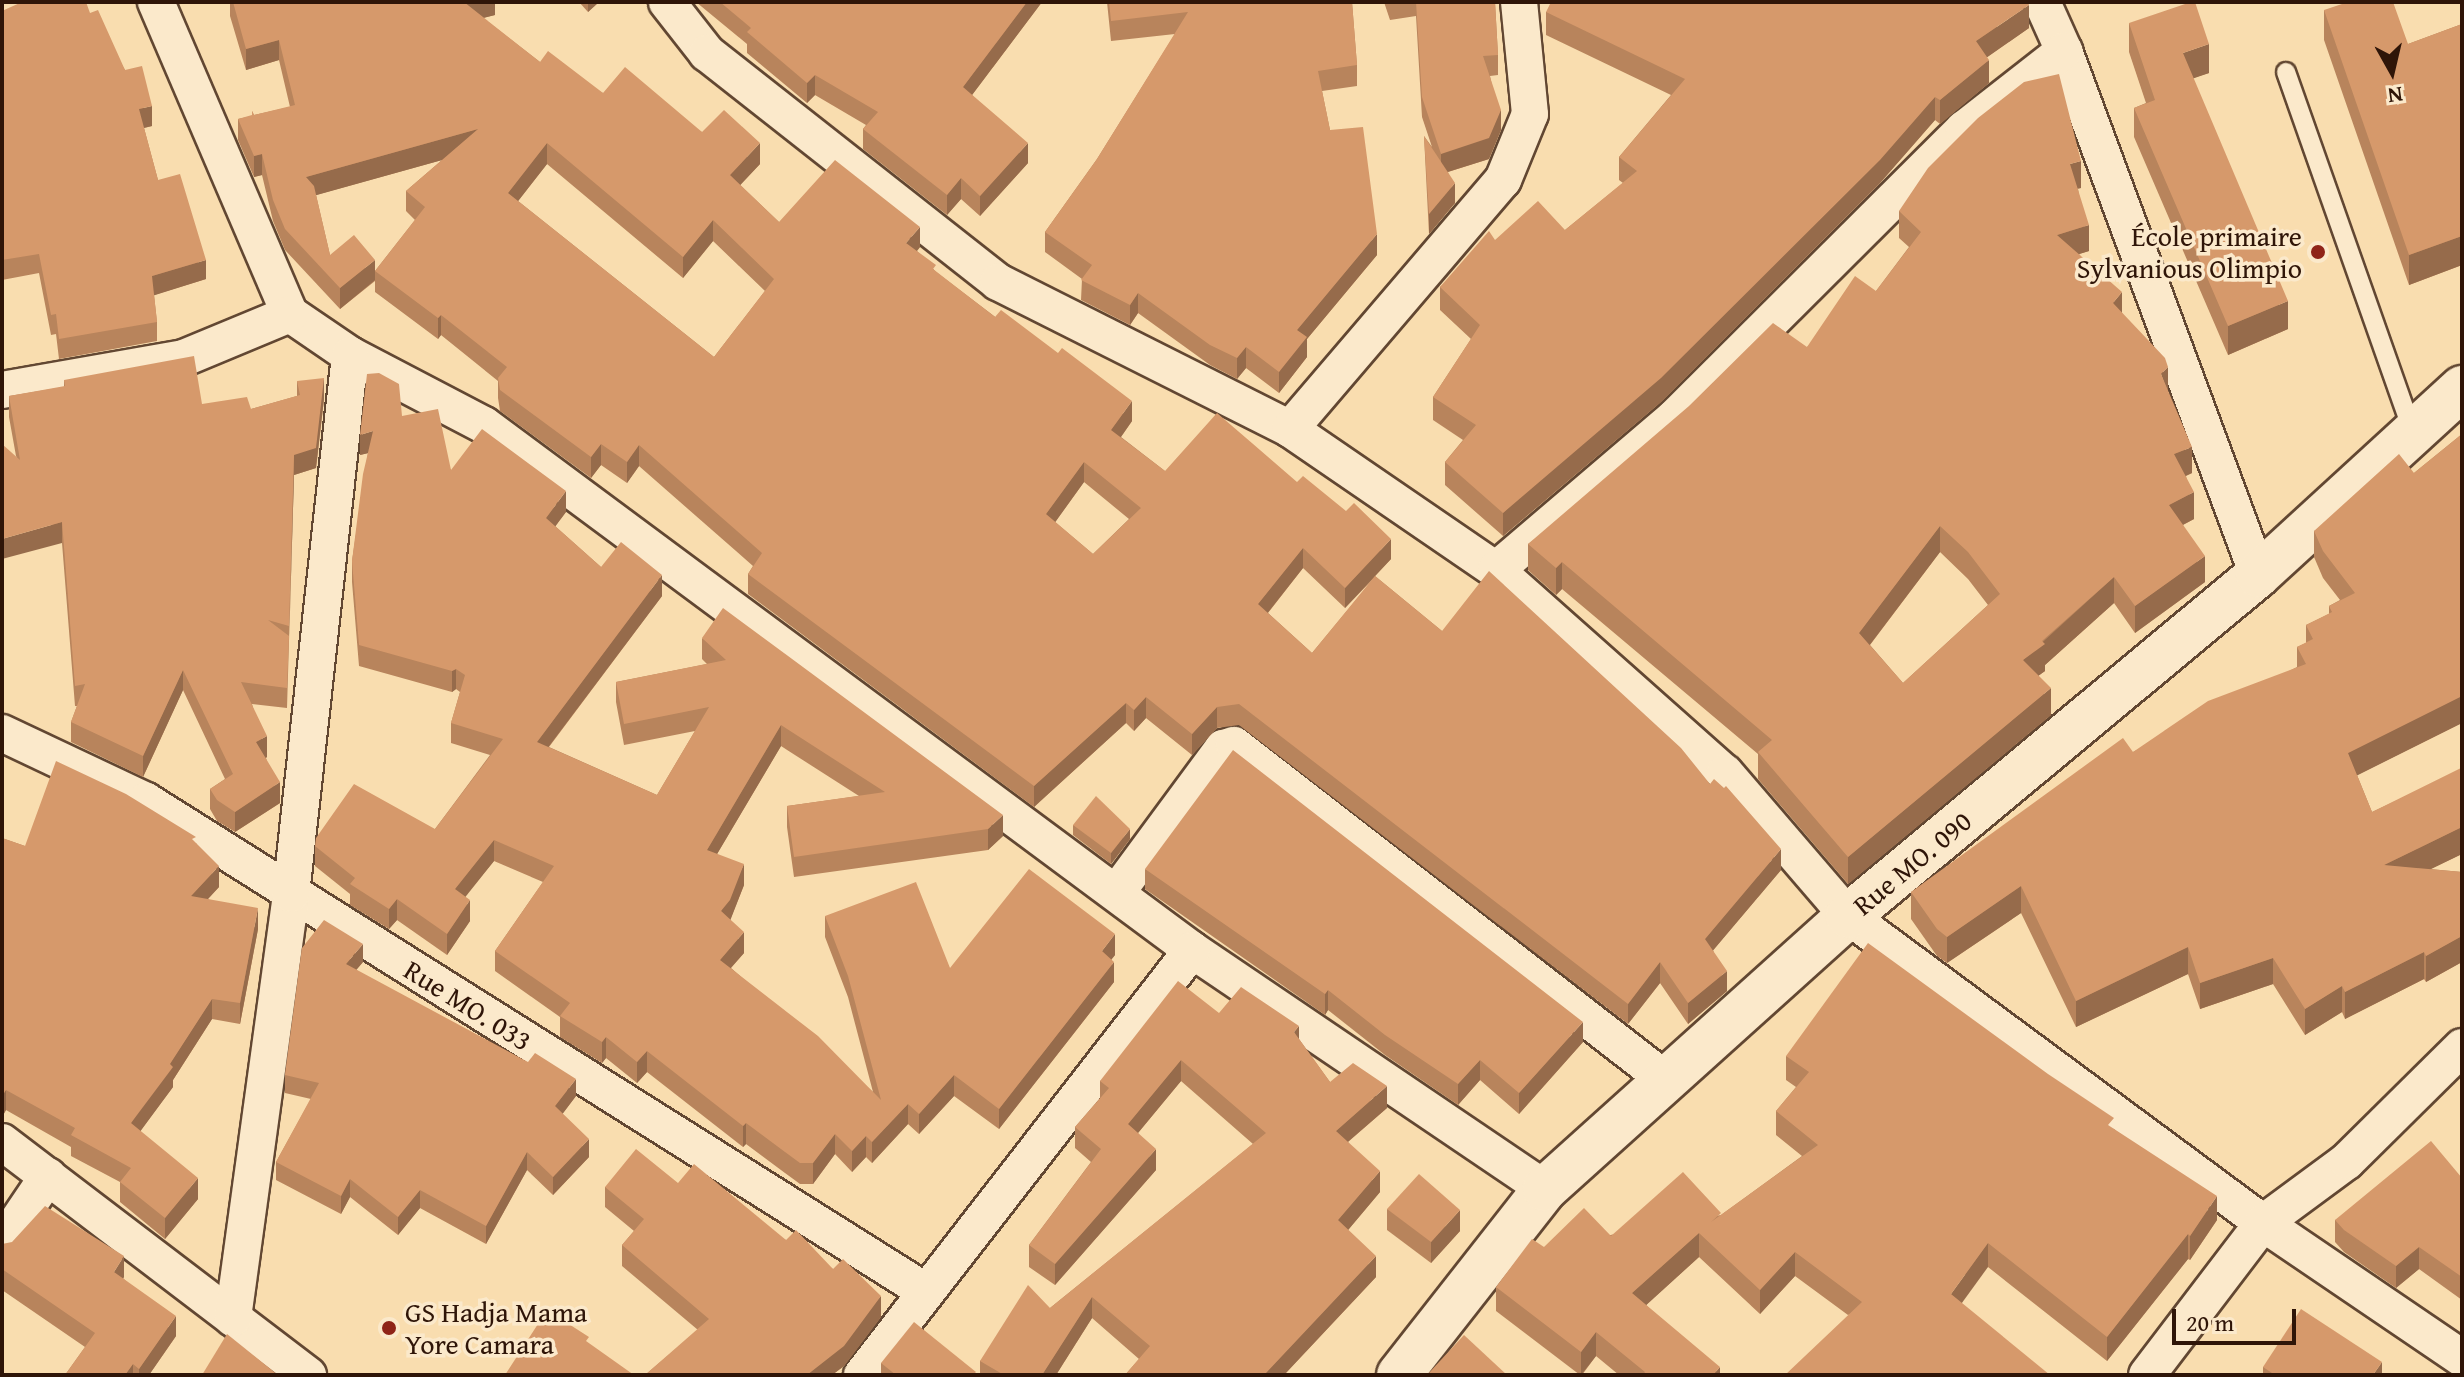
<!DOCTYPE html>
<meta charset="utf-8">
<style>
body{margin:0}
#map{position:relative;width:2464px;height:1377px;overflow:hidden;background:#f9ddaf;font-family:"Gentium Book Plus",serif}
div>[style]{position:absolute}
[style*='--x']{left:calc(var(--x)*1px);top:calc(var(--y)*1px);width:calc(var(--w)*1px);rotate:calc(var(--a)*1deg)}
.roads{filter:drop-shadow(2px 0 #624732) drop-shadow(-2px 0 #624732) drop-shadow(0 2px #624732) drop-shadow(0 -2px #624732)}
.lane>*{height:18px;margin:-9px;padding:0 9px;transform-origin:9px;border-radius:9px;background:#fbe9cb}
.street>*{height:36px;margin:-18px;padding:0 18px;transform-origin:18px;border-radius:18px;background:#fbe9cb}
.secondary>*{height:44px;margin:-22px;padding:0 22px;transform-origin:22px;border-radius:22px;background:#fbe9cb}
.wall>*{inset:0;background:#b8845c}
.shaded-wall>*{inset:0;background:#966b4b}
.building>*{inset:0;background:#d6996b}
.dots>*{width:22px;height:22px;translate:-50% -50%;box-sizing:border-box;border:4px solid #fbe9cb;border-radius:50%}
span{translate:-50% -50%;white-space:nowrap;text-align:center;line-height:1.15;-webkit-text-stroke:7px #fbe9cb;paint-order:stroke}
.poi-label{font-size:28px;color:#2f1508}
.right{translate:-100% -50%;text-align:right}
.left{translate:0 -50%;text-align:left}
.street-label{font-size:28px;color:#2f1508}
.frame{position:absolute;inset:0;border:4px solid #2f1508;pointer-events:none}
.north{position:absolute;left:2352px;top:32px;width:80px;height:80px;-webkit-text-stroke:6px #fbe9cb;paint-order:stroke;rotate:172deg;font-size:22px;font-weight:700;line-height:32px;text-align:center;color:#2f1508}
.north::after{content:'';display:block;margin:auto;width:28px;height:36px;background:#2f1508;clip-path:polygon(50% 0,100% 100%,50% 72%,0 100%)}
.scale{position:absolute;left:2172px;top:1309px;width:124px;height:36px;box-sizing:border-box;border:4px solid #2f1508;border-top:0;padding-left:10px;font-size:24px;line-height:28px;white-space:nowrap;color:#2f1508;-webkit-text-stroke:6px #fbe9cb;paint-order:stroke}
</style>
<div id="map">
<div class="roads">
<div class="lane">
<i style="--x:2286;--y:72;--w:383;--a:70.6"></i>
</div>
<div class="street">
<i style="--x:156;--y:2;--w:340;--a:66.8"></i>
<i style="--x:290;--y:314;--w:73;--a:34.3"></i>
<i style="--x:350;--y:355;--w:151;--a:27.6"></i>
<i style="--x:484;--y:425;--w:881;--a:36.56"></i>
<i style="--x:1192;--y:950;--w:426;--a:34.1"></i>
<i style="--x:667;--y:2;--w:65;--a:51.9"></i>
<i style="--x:707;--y:53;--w:370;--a:38.2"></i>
<i style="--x:998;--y:282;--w:327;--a:26.7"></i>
<i style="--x:1290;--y:429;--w:250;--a:34.4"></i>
<i style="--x:1496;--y:570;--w:306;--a:41.6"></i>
<i style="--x:1725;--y:773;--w:189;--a:49.3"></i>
<i style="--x:1848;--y:916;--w:516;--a:36.49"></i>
<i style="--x:2263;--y:1223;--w:240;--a:34.2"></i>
<i style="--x:2042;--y:2;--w:54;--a:65.8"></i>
<i style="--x:2064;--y:51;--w:559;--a:69.68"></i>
<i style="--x:2;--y:390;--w:185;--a:-10"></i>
<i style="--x:184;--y:358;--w:115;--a:-22.5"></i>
<i style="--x:1290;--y:429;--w:328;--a:-49.5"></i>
<i style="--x:1503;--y:180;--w:71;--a:-67.8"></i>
<i style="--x:1530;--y:114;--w:113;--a:-95.6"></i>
<i style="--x:1496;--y:570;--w:235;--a:-40.5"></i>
<i style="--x:1675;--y:417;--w:408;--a:-44.9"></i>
<i style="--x:1964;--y:129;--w:127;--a:-38"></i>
<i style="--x:2;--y:733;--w:159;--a:25.3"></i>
<i style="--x:146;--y:801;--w:920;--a:32.17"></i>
<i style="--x:1117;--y:892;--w:179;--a:-53.6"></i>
<i style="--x:1223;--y:748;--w:11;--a:-15"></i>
<i style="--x:1234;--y:745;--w:547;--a:37.79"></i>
<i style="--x:2;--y:1142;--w:385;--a:37.3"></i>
<i style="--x:2;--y:1244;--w:82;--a:-55.9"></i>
<i style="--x:233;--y:1318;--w:428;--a:-82.2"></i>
<i style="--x:291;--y:894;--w:542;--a:-83.75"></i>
<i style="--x:862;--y:1375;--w:538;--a:-52.17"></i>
<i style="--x:2147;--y:1375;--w:191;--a:-52.7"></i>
<i style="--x:2263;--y:1223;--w:104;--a:-36.4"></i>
<i style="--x:2347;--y:1161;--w:162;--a:-44.7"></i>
</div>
<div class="secondary">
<i style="--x:1399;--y:1375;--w:236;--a:-51.9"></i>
<i style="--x:1545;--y:1189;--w:408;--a:-42"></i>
<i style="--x:1848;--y:916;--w:533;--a:-39.75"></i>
<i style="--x:2258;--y:575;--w:277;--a:-42.5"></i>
</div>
</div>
<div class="wall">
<i style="clip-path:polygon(evenodd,230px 2px,495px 2px,495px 15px,483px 18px,540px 62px,603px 93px,702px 132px,760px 164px,740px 185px,779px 222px,920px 247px,917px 251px,936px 272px,1132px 421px,1121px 437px,1165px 471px,1297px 482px,1391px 559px,1375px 576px,1442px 631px,1781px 870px,1713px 950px,1727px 991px,1688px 1024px,1660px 983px,1628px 1024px,1239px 725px,1217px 728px,1192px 755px,1146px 718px,1134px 731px,1126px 723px,1034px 807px,748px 594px,748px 574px,753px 566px,639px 466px,627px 483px,601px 465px,591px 478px,500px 411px,498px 398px,498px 381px,441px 335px,438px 339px,375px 292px,375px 281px,340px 309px,285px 250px,273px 221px,262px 175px,254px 177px,238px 140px,238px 119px,252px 116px,252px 111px,254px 115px,290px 107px,279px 60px,246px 70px,230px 16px,230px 2px,442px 160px,406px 191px,406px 211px,415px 220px,375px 271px,330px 255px,316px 195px,442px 160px,230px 2px,547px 164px,683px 278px,713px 241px,765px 291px,714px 357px,518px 201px,547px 164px,230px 2px,1084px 482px,1129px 519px,1093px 554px,1055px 522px,1084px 482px,230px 2px,1303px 568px,1345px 608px,1375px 577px,1312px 653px,1268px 613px,1303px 568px)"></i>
<i style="clip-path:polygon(579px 2px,599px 2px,588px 12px)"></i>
<i style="clip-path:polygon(696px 2px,1042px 2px,972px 95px,1028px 163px,980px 216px,961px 199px,947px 215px,863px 149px,863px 129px,866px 125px,815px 95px,807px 103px,747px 53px,747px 44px)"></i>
<i style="clip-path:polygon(1107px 2px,1352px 2px,1357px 65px,1357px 86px,1322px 91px,1330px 130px,1377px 255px,1307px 339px,1307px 357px,1279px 393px,1246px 368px,1237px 379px,1210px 365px,1138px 313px,1130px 325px,1081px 300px,1082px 279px,1045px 252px,1045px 232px,1097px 159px,1175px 34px,1111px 41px)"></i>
<i style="clip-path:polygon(1384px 2px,1495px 2px,1498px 55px,1498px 75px,1490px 76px,1501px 130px,1489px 159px,1448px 172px,1455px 203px,1429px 234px,1424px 136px,1432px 147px,1422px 117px,1416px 16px,1390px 20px)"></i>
<i style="clip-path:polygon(2324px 10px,2408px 44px,2462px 24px,2462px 265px,2409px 285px,2324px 40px)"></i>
<i style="clip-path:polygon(2px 11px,90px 13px,125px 70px,152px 126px,144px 128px,158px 180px,206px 279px,154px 295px,157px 322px,157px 341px,59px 359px,56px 334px,51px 335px,39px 273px,2px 280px)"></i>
<i style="clip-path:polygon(1546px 12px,2029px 28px,1987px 57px,1989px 83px,1940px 124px,1935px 120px,1880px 183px,1661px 402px,1503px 536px,1445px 485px,1445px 462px,1463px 440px,1433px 420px,1433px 397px,1471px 339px,1440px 310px,1440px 287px,1495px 240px,1565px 230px,1623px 183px,1619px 180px,1619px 157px,1671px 95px,1546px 35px)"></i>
<i style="clip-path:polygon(2129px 23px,2209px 73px,2193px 78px,2288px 329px,2228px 355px,2134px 137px,2134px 108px,2146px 103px,2129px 52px)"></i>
<i style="clip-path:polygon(evenodd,2081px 188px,2078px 189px,2089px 251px,2079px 254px,2122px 313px,2168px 392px,2192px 473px,2186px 476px,2194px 519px,2183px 525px,2205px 582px,2135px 633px,2114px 603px,2045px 665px,2045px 671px,2038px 676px,2051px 715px,1848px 884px,1758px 779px,1758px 754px,1562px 589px,1556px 595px,1528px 570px,1528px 544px,1807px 347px,1876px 291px,1909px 247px,1899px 238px,1899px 211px,2081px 188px,1940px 552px,1968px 579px,1988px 605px,1903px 683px,1870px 645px,1940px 552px)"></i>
<i style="clip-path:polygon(64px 380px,202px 404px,251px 409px,297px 396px,297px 381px,324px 399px,316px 468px,294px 475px,287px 708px,252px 704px,267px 757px,266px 758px,280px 803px,235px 832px,217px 821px,210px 809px,210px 789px,225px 779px,183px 690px,143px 777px,71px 742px,71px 722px,77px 706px,75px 706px,62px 543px,16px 456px,9px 417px,9px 396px,64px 387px)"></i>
<i style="clip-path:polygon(402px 416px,451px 470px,566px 512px,555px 526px,601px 567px,662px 596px,549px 747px,657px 795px,695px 731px,624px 745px,616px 702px,616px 682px,707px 664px,702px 659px,702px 638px,1003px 836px,988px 850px,794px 877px,787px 827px,787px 806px,859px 796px,781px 746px,717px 854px,744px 885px,730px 920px,744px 953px,731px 968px,873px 1092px,848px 997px,825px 937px,825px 916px,950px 968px,1115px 955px,1111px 959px,1114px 982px,999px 1129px,954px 1096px,919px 1134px,908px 1124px,872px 1163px,866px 1157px,852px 1172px,835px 1154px,813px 1184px,800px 1184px,746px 1144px,743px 1147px,647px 1072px,637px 1083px,606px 1058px,602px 1063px,560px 1037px,560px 1017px,495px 971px,495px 951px,543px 882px,494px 861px,465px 896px,470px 921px,447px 955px,397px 920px,389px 929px,350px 905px,350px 894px,315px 866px,315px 846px,435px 829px,490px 755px,451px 743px,451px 723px,460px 692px,456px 689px,452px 692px,359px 666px,352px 582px,352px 561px,368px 453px,360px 455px)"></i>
<i style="clip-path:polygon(2462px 434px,2462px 723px,2357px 775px,2372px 812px,2462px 770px,2462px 854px,2430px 869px,2462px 872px,2462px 962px,2426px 982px,2424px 979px,2345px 1019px,2342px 1012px,2305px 1035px,2273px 984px,2200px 1009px,2188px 974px,2076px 1027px,2021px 913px,1947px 963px,1937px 956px,1911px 919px,1911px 892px,2133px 752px,2297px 667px,2297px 647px,2306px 643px,2306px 625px,2329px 614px,2329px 606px,2340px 600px,2323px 578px,2314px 557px,2314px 531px,2414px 473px)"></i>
<i style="clip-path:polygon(1073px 825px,1130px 839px,1111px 864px,1073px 835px)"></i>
<i style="clip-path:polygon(2px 838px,25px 846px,196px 843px,219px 887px,208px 899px,258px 929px,240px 1024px,212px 1019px,173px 1080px,173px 1087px,140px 1131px,198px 1199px,165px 1239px,120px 1202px,120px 1182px,71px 1156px,71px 1147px,6px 1110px,2px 1117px)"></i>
<i style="clip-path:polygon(1145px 869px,1583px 1042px,1519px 1114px,1480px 1080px,1458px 1105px,1385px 1055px,1328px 1010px,1325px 1015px,1145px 889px)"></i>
<i style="clip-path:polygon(302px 948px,363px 962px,356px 970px,576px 1096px,562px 1114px,589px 1157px,553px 1195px,527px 1170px,486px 1244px,420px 1208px,398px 1235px,350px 1197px,341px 1214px,276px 1180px,276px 1162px,311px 1099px,285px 1093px,285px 1075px)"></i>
<i style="clip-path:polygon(1219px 1013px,1299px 1039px,1330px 1082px,1387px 1108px,1348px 1142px,1380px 1192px,1348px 1230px,1376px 1277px,1284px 1375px,1125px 1375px,1139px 1359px,1092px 1318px,1056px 1375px,980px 1375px,980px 1361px,1050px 1308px,1253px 1144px,1181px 1081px,1138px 1133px,1156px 1170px,1055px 1285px,1029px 1267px,1029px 1245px,1091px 1162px,1075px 1148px,1075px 1127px,1100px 1098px,1100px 1081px)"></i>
<i style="clip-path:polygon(1786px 1056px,2114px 1129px,2217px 1220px,2190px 1260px,2188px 1259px,2107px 1361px,1988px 1267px,1848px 1315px,1795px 1276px,1760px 1314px,1699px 1257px,1646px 1305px,1720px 1375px,1619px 1375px,1596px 1356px,1582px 1375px,1580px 1375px,1496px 1311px,1496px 1287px,1544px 1247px,1721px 1215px,1802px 1156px,1776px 1135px,1776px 1111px,1796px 1087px,1786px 1080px)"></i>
<i style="clip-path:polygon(2462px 1178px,2462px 1300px,2419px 1269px,2396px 1288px,2344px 1252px,2335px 1242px,2335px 1220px)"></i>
<i style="clip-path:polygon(678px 1183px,786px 1240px,833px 1269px,881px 1317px,844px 1366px,832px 1375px,645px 1375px,698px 1330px,622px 1266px,622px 1245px,634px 1231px,605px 1207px,605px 1187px)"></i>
<i style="clip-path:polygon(1387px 1209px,1460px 1231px,1431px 1263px,1387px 1230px)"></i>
<i style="clip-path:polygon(2px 1244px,124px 1277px,123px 1278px,176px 1336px,149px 1375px,65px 1375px,85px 1347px,2px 1290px)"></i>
<i style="clip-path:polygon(881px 1363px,976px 1375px,881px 1375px)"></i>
<i style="clip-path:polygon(2263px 1367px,2382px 1375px,2263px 1375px)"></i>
</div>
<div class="shaded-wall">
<i style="clip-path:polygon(464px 2px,495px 2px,495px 15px,464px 23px)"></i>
<i style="clip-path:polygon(588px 2px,599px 2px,588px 12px)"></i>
<i style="clip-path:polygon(1027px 2px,1042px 2px,963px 107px,963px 87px)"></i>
<i style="clip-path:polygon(2029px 5px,2029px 28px,1976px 65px,1976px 41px)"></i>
<i style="clip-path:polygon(279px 40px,279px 60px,246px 70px,246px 49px)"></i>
<i style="clip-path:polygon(2209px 44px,2209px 73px,2183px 82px,2183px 53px)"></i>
<i style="clip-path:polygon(1989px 60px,1989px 83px,1940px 124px,1940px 100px)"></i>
<i style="clip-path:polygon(815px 75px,815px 95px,807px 103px,807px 83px)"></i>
<i style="clip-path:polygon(1935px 97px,1935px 120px,1880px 183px,1661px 402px,1503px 536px,1503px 513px)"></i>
<i style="clip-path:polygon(152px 106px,152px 126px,139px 129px,139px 109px)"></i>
<i style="clip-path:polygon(1501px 110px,1501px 130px,1489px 159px,1441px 174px,1441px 154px)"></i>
<i style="clip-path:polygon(478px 129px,478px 150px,306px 198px,306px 177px)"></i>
<i style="clip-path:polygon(547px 143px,547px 164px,508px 214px,508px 193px)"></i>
<i style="clip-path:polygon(760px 143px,760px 164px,730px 196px,730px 175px)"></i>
<i style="clip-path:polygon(1028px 143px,1028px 163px,980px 216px,980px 196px)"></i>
<i style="clip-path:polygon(262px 154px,262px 175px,254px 177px,254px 156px)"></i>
<i style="clip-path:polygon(2081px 161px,2081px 188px,2070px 190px,2070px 164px)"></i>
<i style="clip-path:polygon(961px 178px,961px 199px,947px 215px,947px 195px)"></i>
<i style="clip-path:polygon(1455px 183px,1455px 203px,1429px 234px,1429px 214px)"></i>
<i style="clip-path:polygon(713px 220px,713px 241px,683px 278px,683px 257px)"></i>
<i style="clip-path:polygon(2089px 225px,2089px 251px,2057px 261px,2057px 235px)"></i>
<i style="clip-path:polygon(920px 227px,920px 247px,906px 264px,906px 243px)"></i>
<i style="clip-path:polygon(1377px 234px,1377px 255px,1307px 339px,1307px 357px,1279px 393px,1279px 372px,1297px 330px)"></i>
<i style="clip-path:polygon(2462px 236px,2462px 265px,2409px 285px,2409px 255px)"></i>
<i style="clip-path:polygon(206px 260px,206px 279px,152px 296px,152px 276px)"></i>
<i style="clip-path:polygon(375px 260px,375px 280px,340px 309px,340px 288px)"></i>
<i style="clip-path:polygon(2122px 292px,2122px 319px,2113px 303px)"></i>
<i style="clip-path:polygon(1138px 293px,1138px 313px,1130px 325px,1130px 305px)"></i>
<i style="clip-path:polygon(2288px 301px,2288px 329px,2228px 355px,2228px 326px)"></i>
<i style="clip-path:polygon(441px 315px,441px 335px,438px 339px,438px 318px)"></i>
<i style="clip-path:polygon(1246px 347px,1246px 368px,1237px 379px,1237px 358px)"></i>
<i style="clip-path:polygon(2168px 367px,2168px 394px,2161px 374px)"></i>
<i style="clip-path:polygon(324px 378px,324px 399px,316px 468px,294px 475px,289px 646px,294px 455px)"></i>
<i style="clip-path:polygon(1132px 401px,1132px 421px,1111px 451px,1111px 430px)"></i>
<i style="clip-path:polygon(373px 431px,373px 452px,360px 455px,360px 435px)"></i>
<i style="clip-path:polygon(601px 444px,601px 465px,591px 478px,591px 457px)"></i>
<i style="clip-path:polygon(639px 445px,639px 466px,627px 483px,627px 462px)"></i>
<i style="clip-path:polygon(2192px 447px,2192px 473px,2174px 481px,2174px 454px)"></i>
<i style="clip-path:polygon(1084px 462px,1084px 482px,1046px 535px,1046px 514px)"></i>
<i style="clip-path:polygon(566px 491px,566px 512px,546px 539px,546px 518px)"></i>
<i style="clip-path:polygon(2194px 492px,2194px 519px,2169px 532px,2169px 505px)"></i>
<i style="clip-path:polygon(62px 522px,62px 543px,2px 559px,2px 539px)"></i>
<i style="clip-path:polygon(1940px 526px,1940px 552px,1859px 659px,1859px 633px)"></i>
<i style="clip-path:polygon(1391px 539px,1391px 559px,1345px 608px,1345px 588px)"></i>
<i style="clip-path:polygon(1303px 548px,1303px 568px,1258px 625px,1258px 604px)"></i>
<i style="clip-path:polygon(2205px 556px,2205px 582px,2135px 633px,2135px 606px)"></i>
<i style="clip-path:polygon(1562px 562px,1562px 589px,1556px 595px,1556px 568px)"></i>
<i style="clip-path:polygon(662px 575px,662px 596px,537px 762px,537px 742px)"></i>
<i style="clip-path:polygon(2114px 577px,2114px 603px,2045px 665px,2045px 671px,2023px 687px,2023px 660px)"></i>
<i style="clip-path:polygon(456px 669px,456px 689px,452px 692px,452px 671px)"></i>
<i style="clip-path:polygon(183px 670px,183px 690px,143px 777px,143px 756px)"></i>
<i style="clip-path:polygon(2051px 688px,2051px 715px,1848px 884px,1848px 857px)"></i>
<i style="clip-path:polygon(2462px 696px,2462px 723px,2348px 780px,2348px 753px)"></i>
<i style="clip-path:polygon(1146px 697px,1146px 718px,1134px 731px,1134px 710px)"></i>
<i style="clip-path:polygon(1126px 703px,1126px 723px,1034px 807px,1034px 786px)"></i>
<i style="clip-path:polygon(1217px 707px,1217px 728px,1192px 755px,1192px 734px)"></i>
<i style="clip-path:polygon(781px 725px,781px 746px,707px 871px,707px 850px)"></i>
<i style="clip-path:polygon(267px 736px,267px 757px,256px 762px,256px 742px)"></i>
<i style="clip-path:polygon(280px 782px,280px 803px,235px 832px,235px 812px)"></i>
<i style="clip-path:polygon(1003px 815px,1003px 836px,988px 850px,988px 829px)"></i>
<i style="clip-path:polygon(2462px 827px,2462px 854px,2384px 892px,2384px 865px)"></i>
<i style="clip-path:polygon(1130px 829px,1130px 839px,1111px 864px,1111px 853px)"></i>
<i style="clip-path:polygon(494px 840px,494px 861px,455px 910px,455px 889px)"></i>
<i style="clip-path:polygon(1781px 849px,1781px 870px,1705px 960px,1705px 939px)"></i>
<i style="clip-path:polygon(744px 864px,744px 885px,730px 921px,721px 911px)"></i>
<i style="clip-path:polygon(219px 866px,219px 887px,191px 917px,191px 896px)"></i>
<i style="clip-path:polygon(2021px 886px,2021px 913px,1947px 963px,1947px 937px)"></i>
<i style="clip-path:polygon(397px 899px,397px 920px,389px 929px,389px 909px)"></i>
<i style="clip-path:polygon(470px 900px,470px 921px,447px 955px,447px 934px)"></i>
<i style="clip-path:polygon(258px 908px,258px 929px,240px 1024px,240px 1003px)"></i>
<i style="clip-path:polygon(744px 932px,744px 953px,720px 980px,720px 960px)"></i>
<i style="clip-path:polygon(1115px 934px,1115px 955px,1102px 972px,1102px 951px)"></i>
<i style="clip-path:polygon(2462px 936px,2462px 962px,2426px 982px,2426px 956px)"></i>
<i style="clip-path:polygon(363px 944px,363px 962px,346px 982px,346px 964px)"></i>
<i style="clip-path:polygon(2188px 947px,2188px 974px,2076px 1027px,2076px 1001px)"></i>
<i style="clip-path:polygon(2424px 952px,2424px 979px,2345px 1019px,2345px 992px)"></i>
<i style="clip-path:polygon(2273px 958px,2273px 984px,2200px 1009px,2200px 983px)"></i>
<i style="clip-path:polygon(1114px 962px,1114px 982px,999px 1129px,999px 1109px)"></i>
<i style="clip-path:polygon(1660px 962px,1660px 983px,1628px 1024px,1628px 1004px)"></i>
<i style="clip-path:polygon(1727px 971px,1727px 991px,1688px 1024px,1688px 1003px)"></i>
<i style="clip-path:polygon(2342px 986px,2342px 1012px,2305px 1035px,2305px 1009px)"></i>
<i style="clip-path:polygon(1328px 990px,1328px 1010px,1325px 1015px,1325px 994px)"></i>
<i style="clip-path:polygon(212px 999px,212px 1019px,173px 1080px,173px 1087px,131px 1144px,131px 1123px)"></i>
<i style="clip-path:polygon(1583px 1022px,1583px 1042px,1519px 1114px,1519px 1093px)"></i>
<i style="clip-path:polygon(1299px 1026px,1299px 1048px,1294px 1032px)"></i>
<i style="clip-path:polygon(606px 1037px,606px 1058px,602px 1063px,602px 1042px)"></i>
<i style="clip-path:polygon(647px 1051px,647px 1072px,637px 1083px,637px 1062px)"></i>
<i style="clip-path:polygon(1181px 1060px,1181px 1081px,1128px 1145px,1128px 1124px)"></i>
<i style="clip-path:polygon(1480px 1060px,1480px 1080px,1458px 1105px,1458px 1084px)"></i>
<i style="clip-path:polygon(954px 1075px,954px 1096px,919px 1134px,919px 1114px)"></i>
<i style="clip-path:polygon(576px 1079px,576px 1096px,555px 1124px,555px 1106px)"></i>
<i style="clip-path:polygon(1387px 1086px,1387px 1108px,1336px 1152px,1336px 1131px)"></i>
<i style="clip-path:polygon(6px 1090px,6px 1110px,2px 1117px,2px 1096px)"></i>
<i style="clip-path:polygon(908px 1104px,908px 1124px,872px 1163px,872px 1142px)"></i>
<i style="clip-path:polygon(746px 1123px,746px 1144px,743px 1147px,743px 1126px)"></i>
<i style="clip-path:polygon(835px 1134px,835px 1154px,813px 1184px,813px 1163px)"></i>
<i style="clip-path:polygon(866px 1136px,866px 1157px,852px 1172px,852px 1151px)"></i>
<i style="clip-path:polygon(589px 1139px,589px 1157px,553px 1195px,553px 1177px)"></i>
<i style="clip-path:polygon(1156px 1149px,1156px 1170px,1055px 1285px,1055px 1264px)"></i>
<i style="clip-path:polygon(527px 1152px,527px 1170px,486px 1244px,486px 1226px)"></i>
<i style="clip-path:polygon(1380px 1171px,1380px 1192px,1338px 1242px,1338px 1220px)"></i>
<i style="clip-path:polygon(198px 1178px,198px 1199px,165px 1239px,165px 1218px)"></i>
<i style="clip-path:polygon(350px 1179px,350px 1197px,341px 1214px,341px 1196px)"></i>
<i style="clip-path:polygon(420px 1190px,420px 1208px,398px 1235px,398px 1217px)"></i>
<i style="clip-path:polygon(2217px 1196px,2217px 1220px,2190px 1260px,2190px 1236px)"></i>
<i style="clip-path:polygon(1460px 1210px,1460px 1231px,1431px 1263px,1431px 1242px)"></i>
<i style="clip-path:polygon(1699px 1233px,1699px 1257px,1632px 1318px,1632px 1293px)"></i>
<i style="clip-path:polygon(2188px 1234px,2188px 1259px,2107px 1361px,2107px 1337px)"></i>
<i style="clip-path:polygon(1988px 1243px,1988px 1267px,1951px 1318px,1951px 1294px)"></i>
<i style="clip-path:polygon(2419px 1247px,2419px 1269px,2396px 1288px,2396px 1266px)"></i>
<i style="clip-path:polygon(1795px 1252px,1795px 1276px,1760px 1314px,1760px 1290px)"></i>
<i style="clip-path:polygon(124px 1256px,124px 1277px,114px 1292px,114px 1272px)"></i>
<i style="clip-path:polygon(1376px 1256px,1376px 1277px,1284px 1375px,1264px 1375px)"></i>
<i style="clip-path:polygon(881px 1296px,881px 1317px,844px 1366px,832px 1375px,807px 1375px)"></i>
<i style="clip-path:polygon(1092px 1297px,1092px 1318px,1056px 1375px,1042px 1375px)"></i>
<i style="clip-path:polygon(176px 1316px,176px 1336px,149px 1375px,139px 1375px,139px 1369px)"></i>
<i style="clip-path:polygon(1596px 1332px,1596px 1356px,1581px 1375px,1581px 1352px)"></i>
<i style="clip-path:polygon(2382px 1362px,2382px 1375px,2373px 1375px)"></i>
<i style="clip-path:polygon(133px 1364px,133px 1375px,125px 1375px)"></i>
<i style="clip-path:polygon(1720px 1367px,1720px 1375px,1713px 1375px)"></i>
</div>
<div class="building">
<i style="clip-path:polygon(22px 2px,86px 2px,90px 13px,98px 10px,125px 70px,142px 66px,152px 106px,139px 109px,158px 180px,180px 174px,206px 260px,152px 276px,157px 322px,59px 339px,56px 314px,51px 315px,39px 254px,2px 260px,2px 11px)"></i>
<i style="clip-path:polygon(evenodd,233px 2px,465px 2px,464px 2px,540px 62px,548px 51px,603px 93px,625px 67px,702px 132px,724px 110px,760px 143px,730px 175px,779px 222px,835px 160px,920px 227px,906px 243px,936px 265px,933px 269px,995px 317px,1001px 310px,1058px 353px,1062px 348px,1132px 401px,1111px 430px,1165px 471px,1217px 413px,1297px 482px,1303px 476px,1346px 511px,1354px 503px,1391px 539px,1345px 588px,1303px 548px,1258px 604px,1312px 653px,1375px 576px,1442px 631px,1489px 571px,1681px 748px,1710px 784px,1714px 779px,1724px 788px,1726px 786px,1781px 849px,1705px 939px,1727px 971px,1688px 1003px,1660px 962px,1628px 1004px,1239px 704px,1217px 707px,1192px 734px,1146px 697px,1134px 710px,1126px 703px,1034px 786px,748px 574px,762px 553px,639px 445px,627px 462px,601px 444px,591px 457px,500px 390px,498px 378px,507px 367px,441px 315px,438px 318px,375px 271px,425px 207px,406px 191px,478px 129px,306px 177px,314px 186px,330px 255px,354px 235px,375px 260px,340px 288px,285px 229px,273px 200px,262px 154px,254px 156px,238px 119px,252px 115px,252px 111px,254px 115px,295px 105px,279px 40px,246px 49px,233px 2px,547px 143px,683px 257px,713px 220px,774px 279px,714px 357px,508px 193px,547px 143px,233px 2px,1084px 462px,1141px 508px,1093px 554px,1046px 514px,1084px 462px)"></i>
<i style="clip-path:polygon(720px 2px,1027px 2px,963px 87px,1028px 143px,980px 196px,961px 178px,947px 195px,863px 129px,878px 112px,815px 75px,807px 83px,747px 32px,751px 28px)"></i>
<i style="clip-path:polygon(1109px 2px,1352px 2px,1357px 65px,1318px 71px,1330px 130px,1363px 127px,1377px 234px,1297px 330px,1307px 337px,1279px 372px,1246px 347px,1237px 358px,1210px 345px,1138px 293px,1130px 305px,1081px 280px,1092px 265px,1045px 232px,1097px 159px,1188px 12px,1111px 21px)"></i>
<i style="clip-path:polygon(1416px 2px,1495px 2px,1498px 55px,1483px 56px,1501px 110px,1489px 138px,1441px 154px,1422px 97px)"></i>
<i style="clip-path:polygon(1551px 2px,2028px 2px,2029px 5px,1976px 41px,1989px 60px,1940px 100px,1935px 97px,1880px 160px,1661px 378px,1503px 513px,1445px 462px,1476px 425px,1433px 397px,1480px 325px,1440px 287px,1489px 231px,1495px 240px,1538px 201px,1565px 230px,1637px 171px,1619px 157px,1685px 79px,1546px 12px)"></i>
<i style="clip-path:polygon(2191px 2px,2195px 2px,2209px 44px,2183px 53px,2288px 301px,2228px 326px,2134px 108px,2155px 100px,2129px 23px)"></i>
<i style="clip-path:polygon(2348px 2px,2393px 2px,2408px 44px,2462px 24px,2462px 236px,2409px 255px,2324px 10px)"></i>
<i style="clip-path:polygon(evenodd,2059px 74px,2081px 161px,2070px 164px,2089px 225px,2057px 235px,2122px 292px,2113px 303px,2165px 358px,2168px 367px,2161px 374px,2192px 447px,2174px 454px,2194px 492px,2169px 505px,2205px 556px,2135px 606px,2114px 577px,2042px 641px,2045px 644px,2023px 660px,2051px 688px,1848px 857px,1758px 752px,1772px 740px,1562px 562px,1556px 568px,1528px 544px,1689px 406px,1773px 323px,1807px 347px,1855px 276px,1876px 291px,1921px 232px,1899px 211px,1928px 168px,1978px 118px,2024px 82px,2059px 74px,1940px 526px,1968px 552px,2000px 594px,1903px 683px,1859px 633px,1940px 526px)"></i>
<i style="clip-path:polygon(1424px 136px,1455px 183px,1429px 214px)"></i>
<i style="clip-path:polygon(194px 356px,202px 404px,247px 397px,251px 409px,300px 395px,297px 381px,324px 378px,316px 448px,294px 455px,289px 626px,268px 620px,289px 636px,287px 688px,241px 682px,267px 736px,256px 742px,280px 782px,235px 812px,217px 800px,210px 789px,233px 774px,183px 670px,143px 756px,71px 722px,85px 684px,75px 686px,62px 522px,2px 539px,2px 444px,20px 460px,9px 396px,65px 386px,64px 380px)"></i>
<i style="clip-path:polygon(379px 373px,399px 384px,402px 416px,438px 409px,451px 470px,482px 429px,566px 491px,546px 518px,601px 567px,621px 542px,662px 575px,537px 742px,657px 795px,709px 707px,624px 724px,616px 682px,726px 660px,702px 638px,723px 608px,1003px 815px,988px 829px,794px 857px,787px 806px,885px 792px,781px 725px,707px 850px,744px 864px,730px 900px,721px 911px,744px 932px,720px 960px,818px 1036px,881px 1100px,848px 976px,825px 916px,916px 882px,950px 968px,1029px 869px,1115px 934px,1102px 951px,1114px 962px,999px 1109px,954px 1075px,919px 1114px,908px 1104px,872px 1142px,866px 1136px,852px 1151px,835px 1134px,813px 1163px,800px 1163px,746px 1123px,743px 1126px,647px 1051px,637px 1062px,606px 1037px,602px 1042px,560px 1016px,570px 1003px,495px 951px,554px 866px,494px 840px,455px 889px,470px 900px,447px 934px,397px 899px,389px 909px,350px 884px,355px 878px,315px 846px,316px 838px,354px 784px,435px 829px,503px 739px,451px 723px,465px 675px,456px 669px,452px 671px,359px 645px,352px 561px,363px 474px,373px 431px,360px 435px,367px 374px)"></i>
<i style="clip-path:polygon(2462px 434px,2462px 696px,2348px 753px,2372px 812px,2461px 768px,2462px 770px,2462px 827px,2384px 865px,2462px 872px,2462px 936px,2426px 956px,2424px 952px,2345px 992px,2342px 986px,2305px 1009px,2273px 958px,2200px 983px,2188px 947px,2076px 1001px,2021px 886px,1947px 937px,1937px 929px,1911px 892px,2123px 738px,2133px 752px,2208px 701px,2306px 664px,2297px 647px,2313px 639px,2306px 625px,2332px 612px,2329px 606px,2355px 593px,2323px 551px,2314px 531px,2399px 454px,2414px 473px)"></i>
<i style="clip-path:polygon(1233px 750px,1583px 1022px,1519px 1093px,1480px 1060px,1458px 1084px,1385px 1035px,1328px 990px,1325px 994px,1145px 869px)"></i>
<i style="clip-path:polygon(56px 761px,126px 794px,196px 837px,192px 839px,219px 866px,191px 896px,258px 908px,240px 1003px,212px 999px,170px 1064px,173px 1067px,131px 1123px,198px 1178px,165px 1218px,120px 1182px,131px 1168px,71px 1135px,75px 1128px,6px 1090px,2px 1096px,2px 838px,25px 846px)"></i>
<i style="clip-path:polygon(1096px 796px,1130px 829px,1111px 853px,1073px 825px)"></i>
<i style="clip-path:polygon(324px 920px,363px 944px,346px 964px,528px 1062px,535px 1053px,576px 1079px,555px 1106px,589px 1139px,553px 1177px,527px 1152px,486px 1226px,420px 1190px,398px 1217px,350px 1179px,341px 1196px,276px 1162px,319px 1083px,285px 1075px,302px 948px)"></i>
<i style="clip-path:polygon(1868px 943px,2048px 1074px,2114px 1118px,2108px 1125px,2217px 1196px,2190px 1236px,2188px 1234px,2107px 1337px,1988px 1243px,1951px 1294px,2050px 1375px,1785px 1375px,1862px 1302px,1795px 1252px,1760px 1290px,1699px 1233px,1632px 1293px,1720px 1367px,1713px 1375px,1643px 1375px,1645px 1372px,1596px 1332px,1581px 1352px,1496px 1287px,1532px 1239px,1544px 1247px,1584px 1208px,1611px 1236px,1683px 1172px,1721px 1213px,1711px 1222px,1818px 1145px,1776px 1111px,1809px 1072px,1786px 1056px)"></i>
<i style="clip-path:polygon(1178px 981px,1219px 1013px,1241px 987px,1299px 1026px,1294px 1032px,1330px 1082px,1353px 1063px,1387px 1086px,1336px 1131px,1380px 1171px,1338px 1220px,1376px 1256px,1264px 1375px,1125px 1375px,1150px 1346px,1092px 1297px,1042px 1375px,1004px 1375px,980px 1361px,1028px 1285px,1050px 1308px,1266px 1133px,1181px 1060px,1128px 1124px,1156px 1149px,1055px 1264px,1029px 1245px,1101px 1149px,1075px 1127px,1109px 1088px,1100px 1081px)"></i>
<i style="clip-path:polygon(2431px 1141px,2462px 1178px,2462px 1277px,2419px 1247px,2396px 1266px,2344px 1230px,2335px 1220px)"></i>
<i style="clip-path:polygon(636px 1149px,678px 1183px,694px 1164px,786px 1240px,796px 1230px,833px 1269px,843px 1259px,881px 1296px,844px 1346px,807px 1375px,645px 1375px,709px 1319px,622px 1245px,644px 1219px,605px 1187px)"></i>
<i style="clip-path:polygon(1419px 1174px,1460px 1210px,1431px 1242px,1387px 1209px)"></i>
<i style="clip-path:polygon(45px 1206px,124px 1256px,114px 1272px,176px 1316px,139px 1369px,133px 1364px,125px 1375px,65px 1375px,95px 1333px,2px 1269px,2px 1244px,12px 1242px)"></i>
<i style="clip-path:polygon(2301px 1309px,2382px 1362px,2373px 1375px,2275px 1375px,2263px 1367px)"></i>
<i style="clip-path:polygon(547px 1310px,589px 1337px,586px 1341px,634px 1375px,505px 1375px)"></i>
<i style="clip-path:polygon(914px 1322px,976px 1372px,973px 1375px,896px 1375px,881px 1363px)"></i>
<i style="clip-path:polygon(227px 1334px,278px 1375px,202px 1375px)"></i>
<i style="clip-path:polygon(1464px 1335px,1507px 1375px,1427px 1375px)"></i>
</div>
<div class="dots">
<i style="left:2318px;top:252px;background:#8f2418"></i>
<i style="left:389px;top:1328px;background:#8f2418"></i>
</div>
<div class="poi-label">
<span class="right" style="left:2302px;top:252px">École primaire<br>Sylvanious Olimpio</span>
<span class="left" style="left:405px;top:1328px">GS Hadja Mama<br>Yore Camara</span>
</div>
<div class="street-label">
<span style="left:1912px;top:863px;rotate:-40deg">Rue MO. 090</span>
<span style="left:468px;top:1005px;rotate:32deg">Rue MO. 033</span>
</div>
<div class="frame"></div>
<div class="north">N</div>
<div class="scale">20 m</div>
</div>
